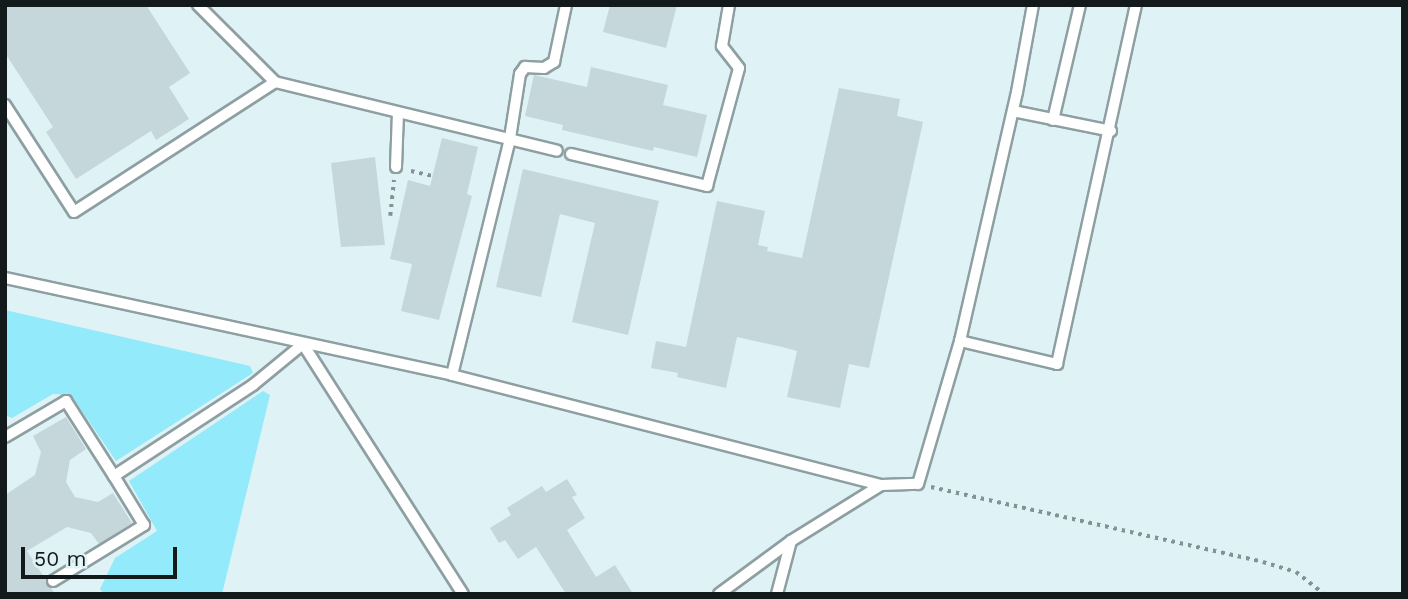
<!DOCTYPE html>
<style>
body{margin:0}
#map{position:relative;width:1408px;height:599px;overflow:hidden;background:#dff2f5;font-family:"Work Sans",sans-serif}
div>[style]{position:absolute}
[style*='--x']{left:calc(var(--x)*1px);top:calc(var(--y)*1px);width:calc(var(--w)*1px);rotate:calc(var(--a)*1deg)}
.green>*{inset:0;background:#92eafa}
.building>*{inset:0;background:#c5d7db}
.path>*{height:3.5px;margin-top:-1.75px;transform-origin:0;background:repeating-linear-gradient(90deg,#859294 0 3.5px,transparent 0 8.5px)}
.roads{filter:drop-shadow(2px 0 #8e9fa2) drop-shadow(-2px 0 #8e9fa2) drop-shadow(0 2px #8e9fa2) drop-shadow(0 -2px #8e9fa2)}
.lane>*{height:10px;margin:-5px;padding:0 5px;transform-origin:5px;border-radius:5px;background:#fff}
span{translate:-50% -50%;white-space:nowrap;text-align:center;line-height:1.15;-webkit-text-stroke:5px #dff2f5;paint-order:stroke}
.frame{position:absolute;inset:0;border:7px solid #131a1b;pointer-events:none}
.scale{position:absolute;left:21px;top:547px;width:156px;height:32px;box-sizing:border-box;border:4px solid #131a1b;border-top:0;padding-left:9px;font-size:21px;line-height:24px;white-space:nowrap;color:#131a1b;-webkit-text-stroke:5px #dff2f5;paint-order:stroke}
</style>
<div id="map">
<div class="green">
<i style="clip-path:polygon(5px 310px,250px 366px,253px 373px,116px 461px,71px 395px,53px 394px,12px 418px,5px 415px)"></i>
<i style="clip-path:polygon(263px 391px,270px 395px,222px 594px,104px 594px,100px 589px,115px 558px,157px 531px,129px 481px)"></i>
</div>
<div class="building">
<i style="clip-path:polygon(5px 5px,146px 5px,190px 73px,169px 87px,189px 119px,156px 140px,151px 131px,76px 179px,46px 132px,53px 127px,5px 53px)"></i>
<i style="clip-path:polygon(610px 5px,677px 5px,666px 48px,603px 32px)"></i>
<i style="clip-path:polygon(591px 67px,668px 85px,663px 105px,707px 115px,697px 157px,654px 147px,653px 151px,562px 130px,563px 125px,525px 116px,534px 75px,587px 87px)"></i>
<i style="clip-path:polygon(839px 88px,900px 99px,897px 116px,923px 122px,869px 368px,849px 364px,840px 408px,787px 397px,797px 351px,782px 347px,737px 337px,726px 388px,677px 377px,678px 373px,651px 368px,656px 341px,686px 347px,717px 201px,765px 211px,758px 245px,768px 247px,767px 251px,802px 258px)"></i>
<i style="clip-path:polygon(442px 138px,478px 147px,467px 194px,472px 196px,439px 320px,401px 311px,412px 264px,390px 259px,408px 180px,430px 186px)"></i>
<i style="clip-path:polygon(375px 157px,385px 245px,341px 247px,331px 163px)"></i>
<i style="clip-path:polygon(523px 169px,659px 201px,628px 335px,572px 322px,595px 223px,560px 214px,541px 297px,496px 287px)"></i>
<i style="clip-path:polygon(66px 417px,86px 449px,70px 460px,66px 482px,75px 497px,98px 502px,113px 493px,132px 523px,99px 544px,91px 533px,67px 527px,27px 551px,55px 594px,5px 594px,5px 495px,35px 475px,41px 452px,33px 436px)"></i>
<i style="clip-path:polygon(567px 479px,577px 495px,572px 497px,585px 518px,567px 530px,596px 577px,615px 565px,633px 594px,566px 594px,536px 547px,518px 559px,505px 540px,499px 543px,490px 528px,511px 515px,507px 508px,542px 486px,546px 492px)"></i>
</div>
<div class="path">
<i style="--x:411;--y:171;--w:23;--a:13"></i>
<i style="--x:390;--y:216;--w:36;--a:-84"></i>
<i style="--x:931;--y:487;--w:340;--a:12.7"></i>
<i style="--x:1263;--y:562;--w:34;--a:17"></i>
<i style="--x:1296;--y:572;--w:36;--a:38"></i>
</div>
<div class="roads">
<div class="lane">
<i style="--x:198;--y:5;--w:109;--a:45"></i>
<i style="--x:275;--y:82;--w:290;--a:13.7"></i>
<i style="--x:5;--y:105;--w:127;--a:57.2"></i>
<i style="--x:74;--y:212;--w:239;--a:-32.9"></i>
<i style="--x:1013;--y:111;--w:100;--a:11.5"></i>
<i style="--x:1053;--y:120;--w:118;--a:-76.8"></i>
<i style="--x:571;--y:154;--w:140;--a:13.2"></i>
<i style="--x:707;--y:186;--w:122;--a:-74.8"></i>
<i style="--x:739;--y:68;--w:28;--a:-128"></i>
<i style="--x:722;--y:46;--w:42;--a:-80.3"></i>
<i style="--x:396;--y:167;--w:54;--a:-87.9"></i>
<i style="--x:5;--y:278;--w:457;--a:12.2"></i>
<i style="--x:452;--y:375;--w:443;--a:14.4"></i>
<i style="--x:881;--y:485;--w:37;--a:-2"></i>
<i style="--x:918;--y:484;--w:149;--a:-73.6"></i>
<i style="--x:960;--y:341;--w:255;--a:-77.1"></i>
<i style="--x:1017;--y:92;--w:88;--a:-79.6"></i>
<i style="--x:960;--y:341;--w:100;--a:13.3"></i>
<i style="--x:1057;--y:364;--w:368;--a:-77.6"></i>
<i style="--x:452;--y:375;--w:244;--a:-76.2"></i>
<i style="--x:510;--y:138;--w:65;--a:-81.1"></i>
<i style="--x:520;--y:74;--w:9;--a:-54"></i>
<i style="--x:525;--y:67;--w:19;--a:3"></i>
<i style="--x:544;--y:68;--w:12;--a:-31"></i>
<i style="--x:554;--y:62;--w:58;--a:-78.1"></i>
<i style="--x:5;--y:437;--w:71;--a:-30.5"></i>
<i style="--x:66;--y:401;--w:89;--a:57.4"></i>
<i style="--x:53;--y:581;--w:107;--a:-31.6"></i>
<i style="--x:144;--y:525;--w:57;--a:-121.5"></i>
<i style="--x:114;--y:476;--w:166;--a:-33.2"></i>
<i style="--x:253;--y:385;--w:65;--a:-39.4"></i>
<i style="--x:303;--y:344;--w:297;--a:57.4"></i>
<i style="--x:719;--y:594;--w:89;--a:-36.4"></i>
<i style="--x:791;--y:541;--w:106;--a:-31.9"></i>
<i style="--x:777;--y:594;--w:55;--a:-75.2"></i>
</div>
</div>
<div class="frame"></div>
<div class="scale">50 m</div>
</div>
